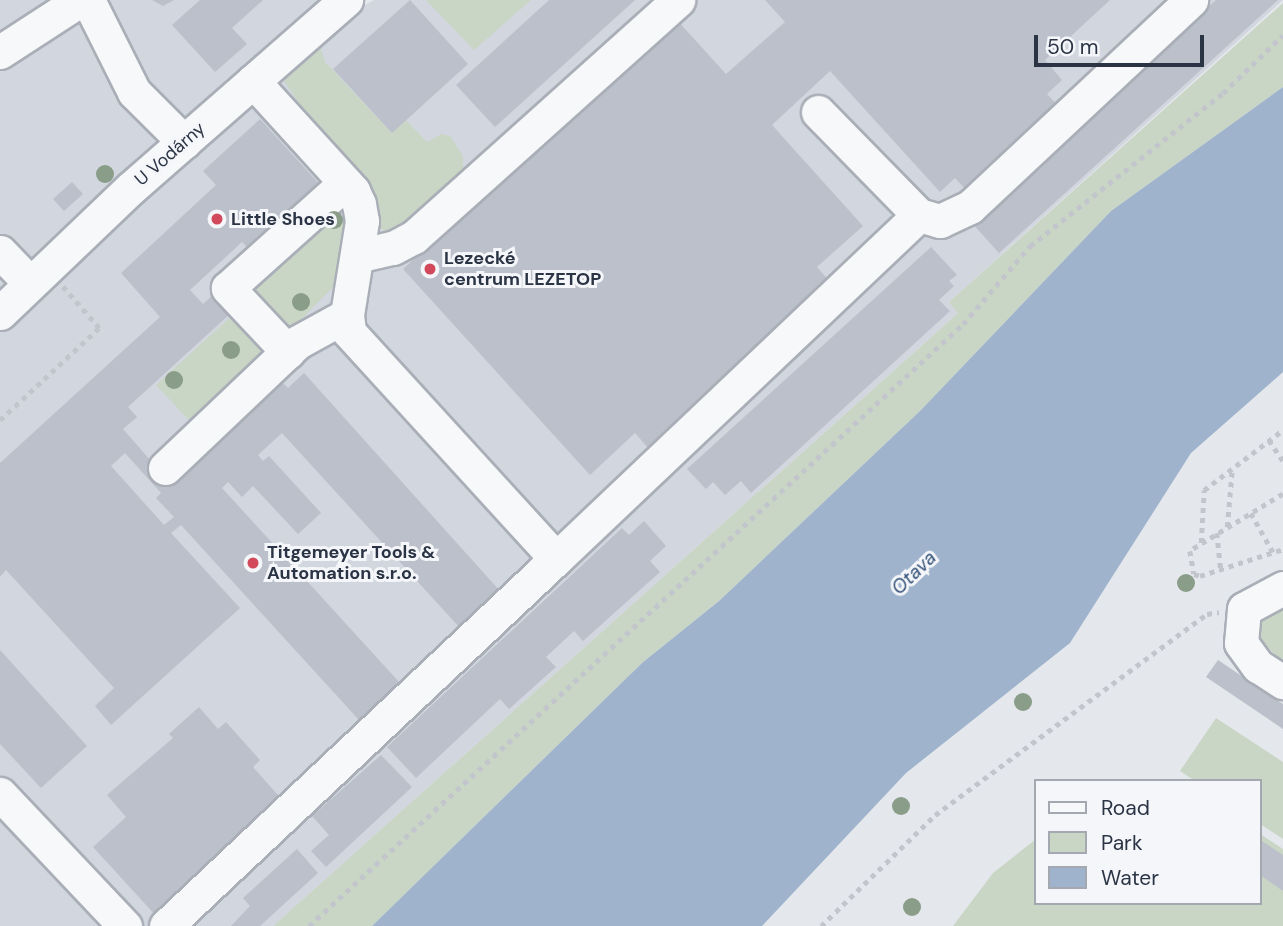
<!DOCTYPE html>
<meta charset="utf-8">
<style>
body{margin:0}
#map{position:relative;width:1283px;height:926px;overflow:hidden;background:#e4e7ec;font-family:"DM Sans",sans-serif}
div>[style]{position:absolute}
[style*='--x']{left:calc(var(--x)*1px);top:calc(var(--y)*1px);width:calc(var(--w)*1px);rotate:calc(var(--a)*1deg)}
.built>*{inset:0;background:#d2d6de}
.green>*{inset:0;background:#c9d6c5}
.water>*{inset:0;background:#9fb4cc}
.building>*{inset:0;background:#bbc0ca}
.path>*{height:4.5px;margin-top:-2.25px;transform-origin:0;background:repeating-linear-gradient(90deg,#c2c5cb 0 5px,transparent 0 10px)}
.roads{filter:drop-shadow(2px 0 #a9aeb7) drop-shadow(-2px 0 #a9aeb7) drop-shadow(0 2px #a9aeb7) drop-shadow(0 -2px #a9aeb7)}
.minor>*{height:33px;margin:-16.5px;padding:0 16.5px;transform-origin:16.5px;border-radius:16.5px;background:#f7f8fa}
.trees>*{width:18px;height:18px;margin:-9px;border-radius:50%;background:#899d89}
.dots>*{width:19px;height:19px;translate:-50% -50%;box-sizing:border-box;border:4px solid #f4f6f9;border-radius:50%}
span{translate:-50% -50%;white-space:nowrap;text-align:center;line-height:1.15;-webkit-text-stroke:6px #f4f6f9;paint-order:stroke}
.street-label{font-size:18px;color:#2b3445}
.poi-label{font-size:18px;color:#2b3445;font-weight:700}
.left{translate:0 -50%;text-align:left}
.water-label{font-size:19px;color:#34527a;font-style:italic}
.legend{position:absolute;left:1034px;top:779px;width:228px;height:126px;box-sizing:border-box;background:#f4f6f9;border:2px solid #a4a8b1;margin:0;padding:9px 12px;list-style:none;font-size:21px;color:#2b3445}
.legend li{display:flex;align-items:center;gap:14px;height:35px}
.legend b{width:35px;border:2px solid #a4a8b1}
.scale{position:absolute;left:1034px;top:35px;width:170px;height:32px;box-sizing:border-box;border:4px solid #2b3445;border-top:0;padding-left:9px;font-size:21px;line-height:24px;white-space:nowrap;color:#2b3445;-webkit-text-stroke:5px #f4f6f9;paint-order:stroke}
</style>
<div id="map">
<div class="built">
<i style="clip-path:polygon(0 0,327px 0,340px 19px,374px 0,1283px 0,949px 302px,959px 312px,273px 926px,0 926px)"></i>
</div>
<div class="green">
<i style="clip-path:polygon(426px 0,531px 0,474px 50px)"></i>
<i style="clip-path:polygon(1283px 3px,1283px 87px,1111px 211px,920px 411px,719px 601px,642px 663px,372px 926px,273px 926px,958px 313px,949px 302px)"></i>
<i style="clip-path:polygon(320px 46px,325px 62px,392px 133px,406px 120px,427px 142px,442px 134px,450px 136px,463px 156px,463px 179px,399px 240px,380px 228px,378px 212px,362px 180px,320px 134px,284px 81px)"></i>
<i style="clip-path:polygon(336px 209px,346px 227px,335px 285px,290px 331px,251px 289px)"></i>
<i style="clip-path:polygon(236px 312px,274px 351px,204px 417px,188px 419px,156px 385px)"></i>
<i style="clip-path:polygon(1283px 605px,1283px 663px,1256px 635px,1261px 617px)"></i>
<i style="clip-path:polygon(1216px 718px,1283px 762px,1283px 839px,1260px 824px,1260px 781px,1195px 781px,1180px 771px)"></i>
<i style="clip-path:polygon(1260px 834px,1283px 849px,1283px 926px,953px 926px,993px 873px,1036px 839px,1036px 903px,1260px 903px)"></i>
</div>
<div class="water">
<i style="clip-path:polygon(1283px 87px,1283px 372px,1191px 453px,1070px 643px,906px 773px,762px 926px,372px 926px,642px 663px,719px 601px,920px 411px,1111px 211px)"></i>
</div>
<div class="building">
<i style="clip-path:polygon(152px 0,174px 0,163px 6px)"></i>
<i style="clip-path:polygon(200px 0,263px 0,232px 28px,247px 44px,215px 72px,172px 25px)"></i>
<i style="clip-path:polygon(410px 0,468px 64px,392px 133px,333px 69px)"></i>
<i style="clip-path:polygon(549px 0,635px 0,495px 127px,456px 85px)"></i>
<i style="clip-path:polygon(765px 0,1110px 0,1045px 60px,1062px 80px,1047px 94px,1061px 109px,969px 193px,955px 178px,940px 192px,830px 71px,772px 125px,863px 226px,817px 267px,831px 283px,649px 449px,635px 433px,590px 475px,403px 269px,676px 19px,726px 74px,785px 22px)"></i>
<i style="clip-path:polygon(1216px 0,1278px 0,999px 253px,970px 221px)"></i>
<i style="clip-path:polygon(evenodd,260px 119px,323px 188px,248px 248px,242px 242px,190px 290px,203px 304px,214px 294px,231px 313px,128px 407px,137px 417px,123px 429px,171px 484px,282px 382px,288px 388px,304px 373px,500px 591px,460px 628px,282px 433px,258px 455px,263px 461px,269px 456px,321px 513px,298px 534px,253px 486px,242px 497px,228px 482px,222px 488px,400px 683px,359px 720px,181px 525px,171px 533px,240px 608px,111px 725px,95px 706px,114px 688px,6px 570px,0 577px,0 463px,160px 317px,121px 273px,216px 185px,203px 171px,260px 119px,125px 453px,161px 493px,156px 498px,174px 517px,164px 525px,111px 466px,125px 453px)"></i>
<i style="clip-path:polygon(72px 182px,83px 194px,64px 211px,53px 199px)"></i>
<i style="clip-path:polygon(931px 247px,957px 275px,949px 281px,954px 286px,939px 300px,950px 311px,751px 493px,741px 481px,725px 495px,713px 482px,706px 489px,687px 469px)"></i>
<i style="clip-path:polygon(644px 521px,666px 546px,650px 561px,660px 572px,583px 641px,574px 631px,546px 657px,556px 667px,509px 709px,500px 699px,416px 778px,387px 747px,622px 528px,629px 535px)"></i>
<i style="clip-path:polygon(0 650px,87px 746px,41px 788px,0 744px)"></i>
<i style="clip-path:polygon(1218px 660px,1283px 704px,1283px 729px,1206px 677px)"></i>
<i style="clip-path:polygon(199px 707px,218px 729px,226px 722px,260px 760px,253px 767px,285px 803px,158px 918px,93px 847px,126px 817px,107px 795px,173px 738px,169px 734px)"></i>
<i style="clip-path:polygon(381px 755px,412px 787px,326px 867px,311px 851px,329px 835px,312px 816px)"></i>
<i style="clip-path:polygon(1260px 840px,1283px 855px,1283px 891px,1260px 875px)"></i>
<i style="clip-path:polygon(297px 849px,318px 873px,260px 926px,231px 926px,250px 906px,243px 898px)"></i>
</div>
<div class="path">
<i style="--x:0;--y:420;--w:135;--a:-42.9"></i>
<i style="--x:99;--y:328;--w:55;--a:-131.3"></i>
<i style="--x:1269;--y:440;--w:25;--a:56"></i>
<i style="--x:1283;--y:494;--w:109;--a:148.5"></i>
<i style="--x:1190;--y:551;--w:23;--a:80"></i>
<i style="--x:1194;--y:574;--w:6;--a:18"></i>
<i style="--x:1200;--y:576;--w:87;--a:-18"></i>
<i style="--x:1251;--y:513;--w:45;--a:60.6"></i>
<i style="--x:1227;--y:527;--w:57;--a:-85"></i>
<i style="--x:1217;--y:533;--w:37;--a:84"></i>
<i style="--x:1201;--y:543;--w:53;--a:-86.8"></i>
<i style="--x:1204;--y:490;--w:99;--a:-37.2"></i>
<i style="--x:309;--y:926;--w:889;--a:-42.63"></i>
<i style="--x:963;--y:324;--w:103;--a:-49.3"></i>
<i style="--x:1030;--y:246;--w:246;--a:-38.4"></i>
<i style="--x:1223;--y:93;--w:83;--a:-44"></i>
<i style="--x:821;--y:926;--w:159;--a:-44.2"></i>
<i style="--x:935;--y:815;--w:338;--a:-36.5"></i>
<i style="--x:1207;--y:614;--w:12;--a:-9"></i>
</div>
<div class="roads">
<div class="minor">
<i style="--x:88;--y:0;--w:103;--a:63.4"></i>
<i style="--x:134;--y:92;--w:71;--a:45"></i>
<i style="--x:0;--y:52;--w:95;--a:-33"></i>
<i style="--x:253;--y:81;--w:149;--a:47.7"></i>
<i style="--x:353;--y:191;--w:14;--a:65"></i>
<i style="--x:359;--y:204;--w:17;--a:80"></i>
<i style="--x:362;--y:221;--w:95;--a:99.1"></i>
<i style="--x:347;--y:315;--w:17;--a:83"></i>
<i style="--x:349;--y:332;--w:307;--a:47.6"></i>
<i style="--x:556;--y:559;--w:500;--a:-43.46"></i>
<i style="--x:919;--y:215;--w:22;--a:16"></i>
<i style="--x:940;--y:221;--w:33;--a:-25"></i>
<i style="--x:970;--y:207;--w:303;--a:-43.1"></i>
<i style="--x:818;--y:112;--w:144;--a:45.6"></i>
<i style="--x:0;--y:252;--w:43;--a:45.9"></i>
<i style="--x:357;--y:256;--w:37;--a:-13"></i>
<i style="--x:393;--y:248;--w:24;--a:-28"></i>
<i style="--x:414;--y:237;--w:355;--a:-41.9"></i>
<i style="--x:0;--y:313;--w:181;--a:-43.7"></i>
<i style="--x:131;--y:188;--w:286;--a:-41.2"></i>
<i style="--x:288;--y:352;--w:88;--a:-133.2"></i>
<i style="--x:228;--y:288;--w:157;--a:-41.9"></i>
<i style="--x:165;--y:468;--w:183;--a:-43.5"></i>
<i style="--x:298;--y:342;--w:56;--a:-28.9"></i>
<i style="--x:1283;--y:588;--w:44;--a:151.7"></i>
<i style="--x:1244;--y:609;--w:34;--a:95"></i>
<i style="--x:1241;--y:643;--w:29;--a:54"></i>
<i style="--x:1258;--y:666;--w:30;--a:33"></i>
<i style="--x:0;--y:794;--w:182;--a:46.6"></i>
<i style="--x:166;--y:926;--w:536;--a:-43.26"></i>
</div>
</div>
<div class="trees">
<i style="left:105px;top:174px"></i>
<i style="left:334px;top:220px"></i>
<i style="left:301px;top:302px"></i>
<i style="left:231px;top:350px"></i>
<i style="left:174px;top:380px"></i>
<i style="left:1186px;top:583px"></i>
<i style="left:1023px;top:702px"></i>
<i style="left:901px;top:806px"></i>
<i style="left:912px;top:907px"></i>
</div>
<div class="dots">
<i style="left:217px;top:219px;background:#d1495b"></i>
<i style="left:430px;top:269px;background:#d1495b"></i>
<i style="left:253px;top:563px;background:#d1495b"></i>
</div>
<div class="street-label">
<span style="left:170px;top:154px;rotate:-41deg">U Vodárny</span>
</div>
<div class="poi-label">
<span class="left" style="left:231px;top:219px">Little Shoes</span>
<span class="left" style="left:444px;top:269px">Lezecké<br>centrum LEZETOP</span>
<span class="left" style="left:267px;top:563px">Titgemeyer Tools &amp;<br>Automation s.r.o.</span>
</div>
<div class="water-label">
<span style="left:914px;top:573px;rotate:-44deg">Otava</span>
</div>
<ul class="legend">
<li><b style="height:9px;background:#f7f8fa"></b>Road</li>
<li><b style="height:19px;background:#c9d6c5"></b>Park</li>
<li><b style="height:19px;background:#9fb4cc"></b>Water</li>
</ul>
<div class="scale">50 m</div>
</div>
